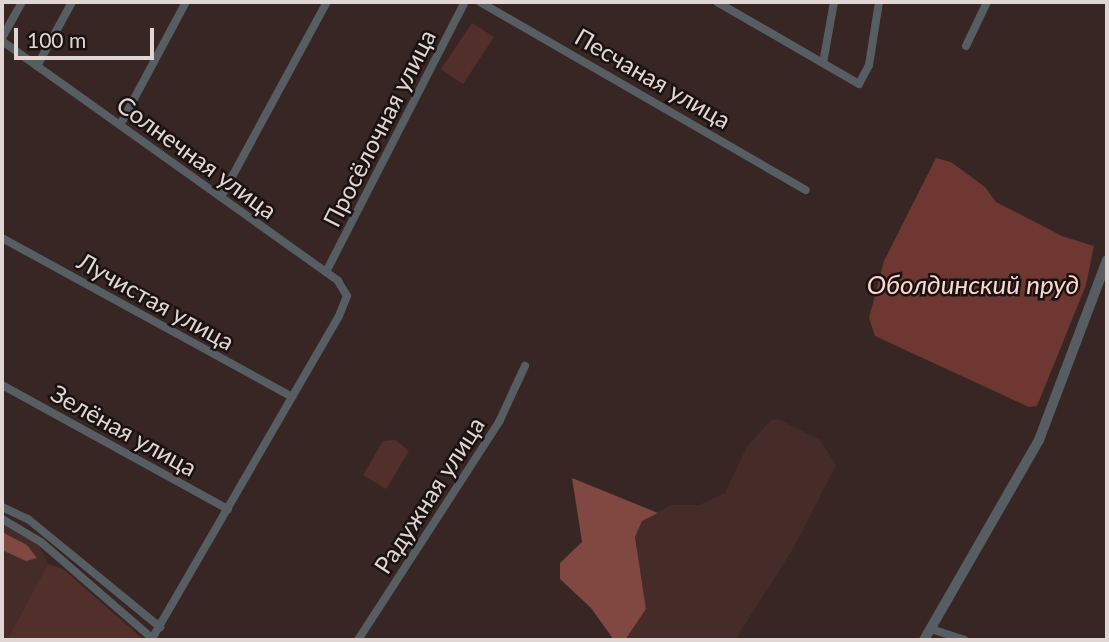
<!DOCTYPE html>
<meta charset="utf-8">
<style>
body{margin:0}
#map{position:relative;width:1109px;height:642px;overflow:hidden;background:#382624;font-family:Lato,sans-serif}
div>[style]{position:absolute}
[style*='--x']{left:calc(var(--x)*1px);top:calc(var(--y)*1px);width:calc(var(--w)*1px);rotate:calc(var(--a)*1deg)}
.built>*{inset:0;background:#452c29}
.green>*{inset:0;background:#532f2b}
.forest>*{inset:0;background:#814741}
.water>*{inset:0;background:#6e3731}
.minor>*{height:8px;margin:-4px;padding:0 4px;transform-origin:4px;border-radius:4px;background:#565e63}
.tertiary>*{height:10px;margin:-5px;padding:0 5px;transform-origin:5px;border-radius:5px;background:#565e63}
span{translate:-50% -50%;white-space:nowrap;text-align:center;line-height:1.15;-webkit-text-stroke:5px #1a1211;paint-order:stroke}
.street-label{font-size:24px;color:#e2d6d4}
.water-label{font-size:26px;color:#fcd6d1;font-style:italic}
.frame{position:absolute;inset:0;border:4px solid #e2d6d4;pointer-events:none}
.scale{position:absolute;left:14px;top:28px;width:140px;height:32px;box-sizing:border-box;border:4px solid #e2d6d4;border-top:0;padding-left:9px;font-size:21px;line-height:24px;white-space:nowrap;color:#e2d6d4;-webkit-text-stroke:5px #1a1211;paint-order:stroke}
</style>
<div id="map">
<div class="built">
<i style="clip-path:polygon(778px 419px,820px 440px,836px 465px,794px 547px,735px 640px,625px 640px,646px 609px,635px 537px,642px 521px,671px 505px,699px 505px,725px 493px,746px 448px,771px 420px)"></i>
<i style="clip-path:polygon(2px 524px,39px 545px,48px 564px,7px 640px,2px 640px)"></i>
</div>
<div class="green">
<i style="clip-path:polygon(472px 23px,494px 37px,463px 84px,441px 69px)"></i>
<i style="clip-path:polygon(395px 440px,409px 451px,386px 489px,363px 475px,383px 441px)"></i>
<i style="clip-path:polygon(48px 564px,63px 569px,144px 640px,7px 640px)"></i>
</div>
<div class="forest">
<i style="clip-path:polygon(572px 478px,658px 513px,642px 521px,635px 537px,646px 609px,625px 640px,614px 640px,591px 608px,560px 579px,560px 563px,582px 542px)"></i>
<i style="clip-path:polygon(2px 532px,27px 545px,37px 558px,26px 561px,2px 550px)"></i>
</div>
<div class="water">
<i style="clip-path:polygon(936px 158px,951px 162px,985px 187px,996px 202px,1062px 236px,1094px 246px,1086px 285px,1037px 406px,1029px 407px,875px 336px,869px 318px,884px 261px)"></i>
</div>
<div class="minor">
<i style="--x:480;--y:2;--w:376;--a:30"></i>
<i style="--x:717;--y:2;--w:164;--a:30"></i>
<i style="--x:859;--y:84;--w:21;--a:-62"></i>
<i style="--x:869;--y:65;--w:64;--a:-81"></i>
<i style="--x:2;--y:38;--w:41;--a:-60.9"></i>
<i style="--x:2;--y:41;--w:413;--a:35.5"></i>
<i style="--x:338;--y:281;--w:17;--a:59"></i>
<i style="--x:347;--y:296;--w:22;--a:112"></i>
<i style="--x:339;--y:316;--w:373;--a:120.1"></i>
<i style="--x:966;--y:46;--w:49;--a:-64.5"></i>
<i style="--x:823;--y:63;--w:62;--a:-79.8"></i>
<i style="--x:37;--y:66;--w:73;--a:-61.3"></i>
<i style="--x:120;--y:125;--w:140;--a:-61.8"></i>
<i style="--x:221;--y:197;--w:222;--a:-61.5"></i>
<i style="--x:2;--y:238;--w:331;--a:28.7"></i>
<i style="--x:326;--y:272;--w:304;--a:-62.8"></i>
<i style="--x:2;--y:385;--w:258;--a:28.8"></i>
<i style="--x:2;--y:507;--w:29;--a:25"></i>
<i style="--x:28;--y:519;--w:171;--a:39.3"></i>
<i style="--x:2;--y:519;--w:45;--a:30.5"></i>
<i style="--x:41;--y:542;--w:150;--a:40.9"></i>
<i style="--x:931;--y:629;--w:35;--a:18"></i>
<i style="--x:358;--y:640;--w:260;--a:-57.1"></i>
<i style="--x:499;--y:422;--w:62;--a:-65.1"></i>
</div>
<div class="tertiary">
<i style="--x:924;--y:640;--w:231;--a:-60.1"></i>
<i style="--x:1039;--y:440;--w:192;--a:-69.3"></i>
</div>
<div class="street-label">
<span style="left:653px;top:78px;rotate:30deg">Песчаная улица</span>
<span style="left:379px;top:128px;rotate:-63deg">Просёлочная улица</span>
<span style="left:197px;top:157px;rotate:36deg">Солнечная улица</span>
<span style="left:156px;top:301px;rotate:29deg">Лучистая улица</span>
<span style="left:124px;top:430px;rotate:29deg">Зелёная улица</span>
<span style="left:429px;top:495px;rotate:-57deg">Радужная улица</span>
</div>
<div class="water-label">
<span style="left:973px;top:285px">Оболдинский пруд</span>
</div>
<div class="frame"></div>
<div class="scale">100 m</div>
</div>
